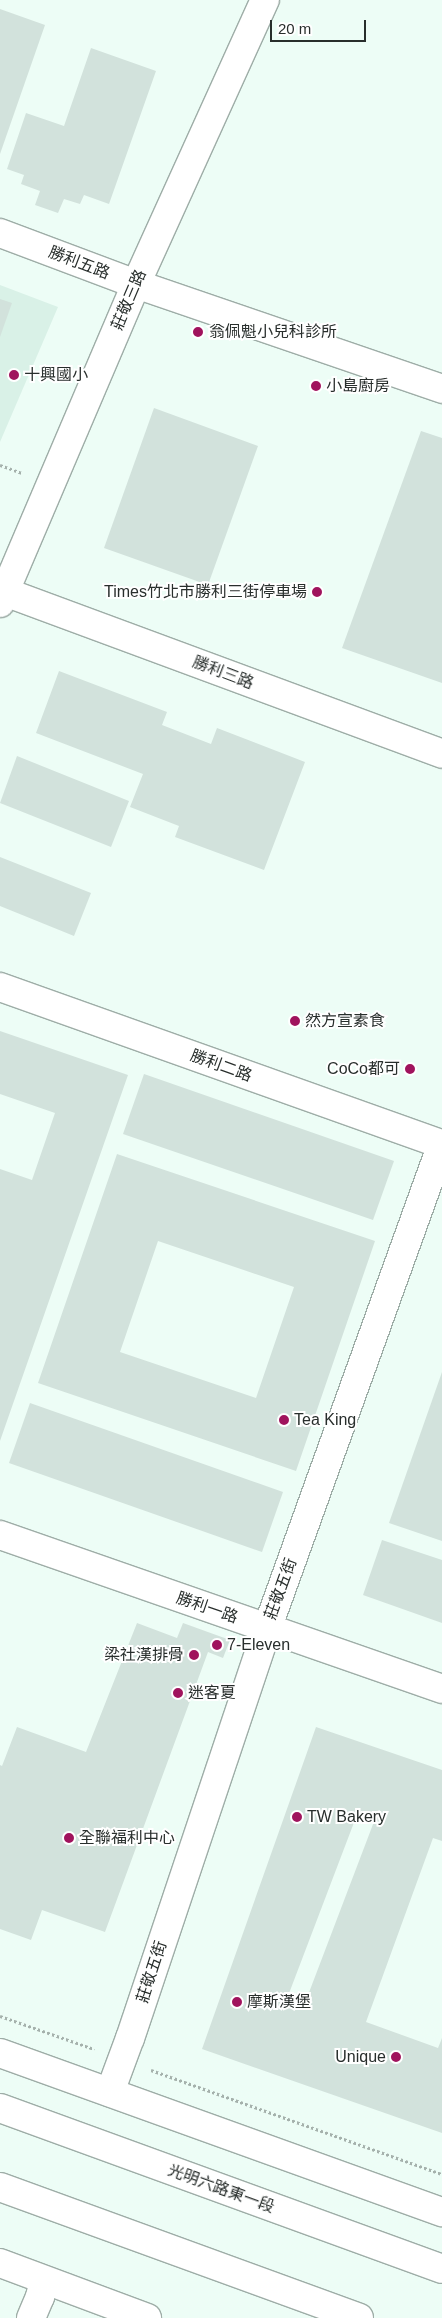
<!DOCTYPE html>
<meta charset="utf-8">
<style>
body{margin:0}
#map{position:relative;width:442px;height:2318px;overflow:hidden;background:#edfdf6;font-family:Helvetica,"Noto Sans TC",sans-serif}
div>[style]{position:absolute}
[style*='--x']{left:calc(var(--x)*1px);top:calc(var(--y)*1px);width:calc(var(--w)*1px);rotate:calc(var(--a)*1deg)}
.built>*{inset:0;background:#d9f1e7}
.building>*{inset:0;background:#d2e2dc}
.path>*{height:3px;margin-top:-1.5px;transform-origin:0;background:repeating-linear-gradient(90deg,#a5b1ac 0 2.5px,transparent 0 5px)}
.roads{filter:drop-shadow(1px 0 #9eada7) drop-shadow(-1px 0 #9eada7) drop-shadow(0 1px #9eada7) drop-shadow(0 -1px #9eada7)}
.minor>*{height:28px;margin:-14px;padding:0 14px;transform-origin:14px;border-radius:14px;background:#fff}
.secondary>*{height:28px;margin:-14px;padding:0 14px;transform-origin:14px;border-radius:14px;background:#fff}
.dots>*{width:14px;height:14px;translate:-50% -50%;box-sizing:border-box;border:2px solid #fff;border-radius:50%}
span{translate:-50% -50%;white-space:nowrap;text-align:center;line-height:1.15;-webkit-text-stroke:4px #fff;paint-order:stroke}
.street-label{font-size:16px;color:#282e2c}
.poi-label{font-size:16px;color:#282e2c}
.left{translate:0 -50%;text-align:left}
.right{translate:-100% -50%;text-align:right}
.scale{position:absolute;left:270px;top:20px;width:96px;height:22px;box-sizing:border-box;border:2px solid #282e2c;border-top:0;padding-left:6px;font-size:15px;line-height:18px;white-space:nowrap;color:#282e2c;-webkit-text-stroke:4px #fff;paint-order:stroke}
</style>
<div id="map">
<div class="built">
<i style="clip-path:polygon(0 285px,58px 307px,0 442px)"></i>
</div>
<div class="building">
<i style="clip-path:polygon(0 9px,45px 25px,0 154px)"></i>
<i style="clip-path:polygon(91px 48px,156px 71px,109px 204px,84px 195px,80px 204px,64px 199px,58px 213px,35px 205px,40px 191px,21px 184px,24px 175px,7px 169px,26px 113px,64px 126px)"></i>
<i style="clip-path:polygon(0 299px,12px 303px,0 337px)"></i>
<i style="clip-path:polygon(154px 408px,258px 446px,208px 585px,104px 548px)"></i>
<i style="clip-path:polygon(421px 431px,442px 438px,442px 683px,342px 648px)"></i>
<i style="clip-path:polygon(59px 671px,167px 712px,162px 725px,211px 744px,217px 728px,305px 762px,264px 870px,175px 837px,179px 826px,130px 807px,143px 774px,36px 733px)"></i>
<i style="clip-path:polygon(17px 756px,129px 801px,111px 847px,0 803px)"></i>
<i style="clip-path:polygon(0 857px,91px 893px,74px 936px,0 906px)"></i>
<i style="clip-path:polygon(0 1031px,128px 1075px,0 1441px,0 1169px,32px 1180px,55px 1113px,0 1094px)"></i>
<i style="clip-path:polygon(144px 1074px,394px 1161px,373px 1220px,123px 1134px)"></i>
<i style="clip-path:polygon(evenodd,117px 1154px,375px 1241px,296px 1471px,38px 1383px,117px 1154px,158px 1241px,294px 1287px,256px 1398px,120px 1352px,158px 1241px)"></i>
<i style="clip-path:polygon(442px 1372px,442px 1541px,389px 1523px)"></i>
<i style="clip-path:polygon(30px 1403px,283px 1492px,262px 1552px,9px 1463px)"></i>
<i style="clip-path:polygon(382px 1540px,442px 1560px,442px 1623px,363px 1595px)"></i>
<i style="clip-path:polygon(137px 1623px,177px 1638px,183px 1623px,230px 1640px,223px 1658px,208px 1652px,105px 1932px,42px 1910px,31px 1940px,0 1929px,0 1765px,2px 1766px,17px 1727px,86px 1752px)"></i>
<i style="clip-path:polygon(evenodd,316px 1727px,442px 1770px,442px 1841px,433px 1838px,366px 2022px,438px 2048px,442px 2038px,442px 2133px,202px 2049px,316px 1727px,358px 1812px,375px 1819px,305px 2003px,288px 1996px,358px 1812px)"></i>
</div>
<div class="path">
<i style="--x:0;--y:465;--w:23;--a:20"></i>
<i style="--x:0;--y:2016;--w:100;--a:19.3"></i>
<i style="--x:151;--y:2070;--w:309;--a:19.7"></i>
</div>
<div class="roads">
<div class="minor">
<i style="--x:0;--y:233;--w:145;--a:20.6"></i>
<i style="--x:136;--y:284;--w:324;--a:18.9"></i>
<i style="--x:5;--y:592;--w:466;--a:20.3"></i>
<i style="--x:0;--y:603;--w:347;--a:-66.9"></i>
<i style="--x:136;--y:284;--w:312;--a:-65.6"></i>
<i style="--x:0;--y:987;--w:469;--a:19.6"></i>
<i style="--x:442;--y:1144;--w:516;--a:109.84"></i>
<i style="--x:267;--y:1629;--w:431;--a:108.5"></i>
<i style="--x:130;--y:2038;--w:58;--a:110.3"></i>
<i style="--x:0;--y:1535;--w:468;--a:19.2"></i>
<i style="--x:0;--y:2053;--w:470;--a:19.8"></i>
<i style="--x:0;--y:2263;--w:157;--a:20.5"></i>
<i style="--x:31;--y:2318;--w:23;--a:-67"></i>
<i style="--x:40;--y:2297;--w:17;--a:-77"></i>
</div>
<div class="secondary">
<i style="--x:0;--y:2108;--w:470;--a:20"></i>
<i style="--x:0;--y:2187;--w:382;--a:20"></i>
</div>
</div>
<div class="dots">
<i style="left:198px;top:332px;background:#a0135d"></i>
<i style="left:14px;top:375px;background:#a0135d"></i>
<i style="left:316px;top:386px;background:#a0135d"></i>
<i style="left:317px;top:592px;background:#a0135d"></i>
<i style="left:295px;top:1021px;background:#a0135d"></i>
<i style="left:410px;top:1069px;background:#a0135d"></i>
<i style="left:284px;top:1420px;background:#a0135d"></i>
<i style="left:217px;top:1645px;background:#a0135d"></i>
<i style="left:194px;top:1655px;background:#a0135d"></i>
<i style="left:178px;top:1693px;background:#a0135d"></i>
<i style="left:297px;top:1817px;background:#a0135d"></i>
<i style="left:69px;top:1838px;background:#a0135d"></i>
<i style="left:237px;top:2002px;background:#a0135d"></i>
<i style="left:396px;top:2057px;background:#a0135d"></i>
</div>
<div class="street-label">
<span style="left:79px;top:263px;rotate:21deg">勝利五路</span>
<span style="left:129px;top:300px;rotate:-67deg">莊敬三路</span>
<span style="left:223px;top:673px;rotate:21deg">勝利三路</span>
<span style="left:221px;top:1066px;rotate:20deg">勝利二路</span>
<span style="left:281px;top:1589px;rotate:-70deg">莊敬五街</span>
<span style="left:207px;top:1608px;rotate:19deg">勝利一路</span>
<span style="left:152px;top:1972px;rotate:-72deg">莊敬五街</span>
<span style="left:221px;top:2189px;rotate:20deg">光明六路東一段</span>
</div>
<div class="poi-label">
<span class="left" style="left:209px;top:332px">翁佩魁小兒科診所</span>
<span class="left" style="left:24px;top:375px">十興國小</span>
<span class="left" style="left:326px;top:386px">小島廚房</span>
<span class="right" style="left:307px;top:592px">Times竹北市勝利三街停車場</span>
<span class="left" style="left:305px;top:1021px">然方宣素食</span>
<span class="right" style="left:400px;top:1069px">CoCo都可</span>
<span class="left" style="left:294px;top:1420px">Tea King</span>
<span class="left" style="left:227px;top:1645px">7-Eleven</span>
<span class="right" style="left:184px;top:1655px">梁社漢排骨</span>
<span class="left" style="left:188px;top:1693px">迷客夏</span>
<span class="left" style="left:307px;top:1817px">TW Bakery</span>
<span class="left" style="left:79px;top:1838px">全聯福利中心</span>
<span class="left" style="left:247px;top:2002px">摩斯漢堡</span>
<span class="right" style="left:386px;top:2057px">Unique</span>
</div>
<div class="scale">20 m</div>
</div>
